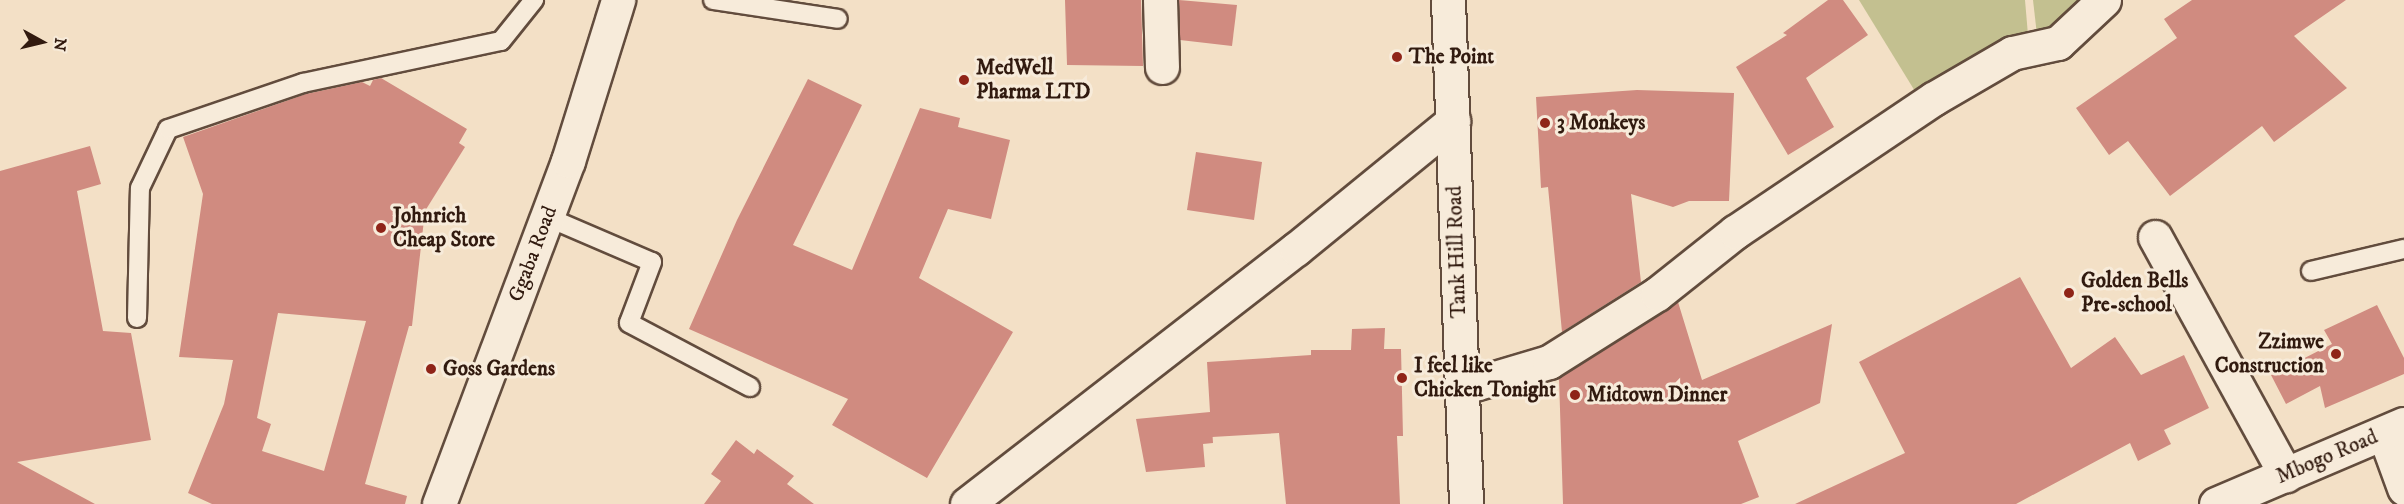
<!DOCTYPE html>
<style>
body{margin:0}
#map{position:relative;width:2404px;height:504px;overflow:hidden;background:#f3e0c6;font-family:"IM FELL DW Pica",serif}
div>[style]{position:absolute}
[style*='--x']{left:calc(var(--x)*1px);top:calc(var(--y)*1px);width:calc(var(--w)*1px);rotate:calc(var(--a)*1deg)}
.green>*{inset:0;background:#c3c090}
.building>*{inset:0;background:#d08b80}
.roads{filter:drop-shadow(2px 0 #624c3d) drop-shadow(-2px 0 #624c3d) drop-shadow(0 2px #624c3d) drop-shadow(0 -2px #624c3d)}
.lane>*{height:18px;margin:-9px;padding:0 9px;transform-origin:9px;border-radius:9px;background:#f7ebda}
.street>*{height:33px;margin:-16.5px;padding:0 16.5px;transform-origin:16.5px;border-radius:16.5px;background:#f7ebda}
.secondary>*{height:33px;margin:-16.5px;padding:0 16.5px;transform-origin:16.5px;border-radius:16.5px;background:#f7ebda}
.dots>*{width:16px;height:16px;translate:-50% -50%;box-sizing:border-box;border:3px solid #f7ebda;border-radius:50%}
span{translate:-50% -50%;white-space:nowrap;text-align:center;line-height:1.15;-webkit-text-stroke:6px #f7ebda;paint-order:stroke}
.poi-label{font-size:21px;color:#311a0f;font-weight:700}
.left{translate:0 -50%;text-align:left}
.right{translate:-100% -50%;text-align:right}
.street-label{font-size:21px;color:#311a0f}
.north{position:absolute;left:12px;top:12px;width:60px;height:60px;-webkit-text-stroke:4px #f7ebda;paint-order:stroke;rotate:98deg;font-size:16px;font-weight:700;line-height:24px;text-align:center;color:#311a0f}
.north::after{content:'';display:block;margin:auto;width:21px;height:27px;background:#311a0f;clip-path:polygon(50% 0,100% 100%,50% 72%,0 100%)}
</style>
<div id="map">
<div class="green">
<i style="clip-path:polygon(1859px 0,2025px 0,2028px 35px,1921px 101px)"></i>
<i style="clip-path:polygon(2033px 0,2095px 0,2058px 38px,2037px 35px)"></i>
</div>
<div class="building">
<i style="clip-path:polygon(1065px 0,1141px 0,1143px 66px,1067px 65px)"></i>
<i style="clip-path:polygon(1179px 0,1237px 5px,1232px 46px,1180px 40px)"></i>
<i style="clip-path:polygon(1828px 0,1843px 0,1868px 35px,1806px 78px,1834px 127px,1788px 155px,1736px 67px,1787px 35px,1783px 33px)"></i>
<i style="clip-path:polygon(2192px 0,2346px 0,2294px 36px,2347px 88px,2274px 142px,2262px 126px,2170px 196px,2128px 141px,2109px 155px,2076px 108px,2177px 38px,2164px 19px)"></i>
<i style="clip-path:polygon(evenodd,381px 78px,467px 129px,459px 143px,465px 147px,425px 211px,412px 326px,409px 326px,365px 484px,407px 496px,405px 504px,212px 504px,188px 493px,224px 404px,233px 360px,179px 357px,203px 194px,183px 137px,306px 94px,362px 82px,370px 86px,373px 80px,381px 78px,278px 313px,366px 321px,324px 471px,262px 451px,271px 424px,257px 418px,278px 313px)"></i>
<i style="clip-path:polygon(808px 79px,862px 105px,793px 245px,852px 270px,920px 108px,960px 118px,958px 127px,1010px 140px,991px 219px,948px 209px,919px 278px,1013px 332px,927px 478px,832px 425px,848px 399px,689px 329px,737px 220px)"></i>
<i style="clip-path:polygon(1637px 90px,1734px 93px,1729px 201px,1689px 201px,1673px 207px,1631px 194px,1641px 282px,1562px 332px,1548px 187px,1541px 188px,1536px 97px)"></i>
<i style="clip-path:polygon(90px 146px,101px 184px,77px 191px,103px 331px,131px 333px,151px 440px,17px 462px,95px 504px,0 504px,0 171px)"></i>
<i style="clip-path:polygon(1196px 152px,1262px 162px,1254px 220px,1187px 210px)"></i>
<i style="clip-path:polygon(2020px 277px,2071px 368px,2115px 337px,2141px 375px,2184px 355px,2209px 408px,2164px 430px,2171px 444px,2138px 461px,2130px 443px,2016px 504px,1795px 504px,1905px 453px,1859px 362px)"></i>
<i style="clip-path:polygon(1678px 302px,1702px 380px,1832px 324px,1820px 403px,1738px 441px,1759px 497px,1741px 504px,1563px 504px,1559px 378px)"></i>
<i style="clip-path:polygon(2377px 305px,2404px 358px,2404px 374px,2325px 408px,2320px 386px,2286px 404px,2271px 375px,2332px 344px,2324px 330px)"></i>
<i style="clip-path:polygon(1385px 328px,1384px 349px,1401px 349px,1403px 436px,1397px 436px,1400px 504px,1286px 504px,1279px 433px,1212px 437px,1212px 427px,1213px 443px,1203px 444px,1205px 467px,1146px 472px,1136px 419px,1210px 412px,1207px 362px,1311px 355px,1311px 350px,1351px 350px,1352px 329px)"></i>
<i style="clip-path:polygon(736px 440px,754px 454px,757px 449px,794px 476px,787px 484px,814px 504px,704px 504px,721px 481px,711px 474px)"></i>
</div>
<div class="roads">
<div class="lane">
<i style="--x:713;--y:0;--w:126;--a:8.6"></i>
<i style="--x:547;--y:217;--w:114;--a:23.2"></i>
<i style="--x:652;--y:262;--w:65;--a:110.7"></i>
<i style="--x:629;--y:323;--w:137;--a:27.9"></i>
<i style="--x:2311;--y:271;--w:96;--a:-13.3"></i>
<i style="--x:137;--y:318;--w:130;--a:-88.7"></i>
<i style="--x:140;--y:188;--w:65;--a:-64.6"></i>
<i style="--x:168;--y:129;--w:143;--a:-18.8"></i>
<i style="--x:303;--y:83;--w:202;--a:-12"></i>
<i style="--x:501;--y:41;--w:53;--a:-51.2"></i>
</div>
<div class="street">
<i style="--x:1160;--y:0;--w:67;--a:88.3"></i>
<i style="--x:2155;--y:237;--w:272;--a:61.2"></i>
<i style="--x:1461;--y:388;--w:92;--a:-16.5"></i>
<i style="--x:1549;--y:362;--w:128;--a:-32.2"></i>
<i style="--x:1657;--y:294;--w:100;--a:-38.5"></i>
<i style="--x:1735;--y:232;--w:239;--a:-33.9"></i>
<i style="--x:1933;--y:99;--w:91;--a:-30.2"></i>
<i style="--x:2012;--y:53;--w:47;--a:-12.3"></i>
<i style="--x:2058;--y:43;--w:63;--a:-43.1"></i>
<i style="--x:2384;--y:433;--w:59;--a:70"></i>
<i style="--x:967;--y:504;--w:416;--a:-37.8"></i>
<i style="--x:1296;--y:249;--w:203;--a:-39.2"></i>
</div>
<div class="secondary">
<i style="--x:1448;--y:0;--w:504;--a:87.95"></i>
<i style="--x:439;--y:504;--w:366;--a:-69.4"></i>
<i style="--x:568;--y:161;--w:169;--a:-72.7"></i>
<i style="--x:2216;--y:504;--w:204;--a:-23.1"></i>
</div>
</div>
<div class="dots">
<i style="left:1397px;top:57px;background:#8f2418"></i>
<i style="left:964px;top:80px;background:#8f2418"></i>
<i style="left:1545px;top:123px;background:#8f2418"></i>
<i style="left:381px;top:228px;background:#8f2418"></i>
<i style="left:2069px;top:293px;background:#8f2418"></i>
<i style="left:2336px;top:354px;background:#8f2418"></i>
<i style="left:431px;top:369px;background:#8f2418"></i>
<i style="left:1402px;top:378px;background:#8f2418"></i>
<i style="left:1575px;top:395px;background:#8f2418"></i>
</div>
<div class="poi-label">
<span class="left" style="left:1409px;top:57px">The Point</span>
<span class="left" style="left:976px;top:80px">MedWell<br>Pharma LTD</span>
<span class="left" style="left:1557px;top:123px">3 Monkeys</span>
<span class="left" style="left:393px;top:228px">Johnrich<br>Cheap Store</span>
<span class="left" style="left:2081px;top:293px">Golden Bells<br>Pre-school</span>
<span class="right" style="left:2324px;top:354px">Zzimwe<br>Construction</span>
<span class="left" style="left:1414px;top:378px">I feel like<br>Chicken Tonight</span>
<span class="left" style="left:443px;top:369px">Goss Gardens</span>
<span class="left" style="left:1587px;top:395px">Midtown Dinner</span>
</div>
<div class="street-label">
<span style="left:1457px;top:252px;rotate:-92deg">Tank Hill Road</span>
<span style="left:533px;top:254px;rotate:-69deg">Ggaba Road</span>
<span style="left:2327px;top:457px;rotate:-23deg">Mbogo Road</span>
</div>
<div class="north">N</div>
</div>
